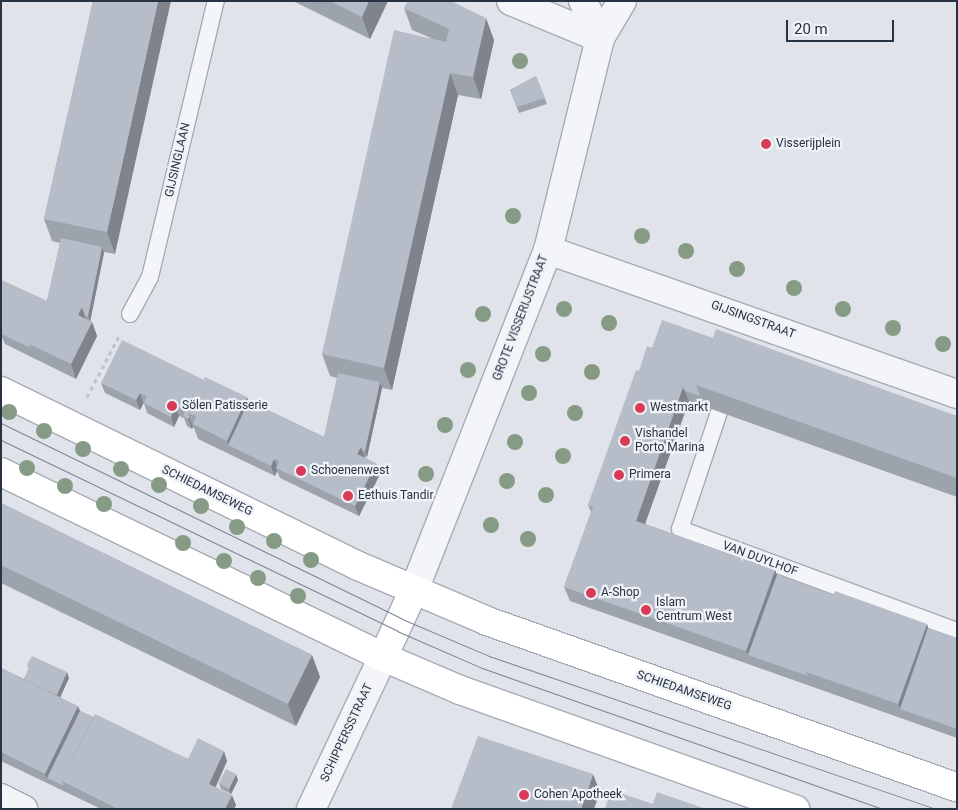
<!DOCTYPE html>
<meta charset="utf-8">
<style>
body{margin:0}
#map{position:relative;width:958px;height:810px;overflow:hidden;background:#e0e4ea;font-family:Roboto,sans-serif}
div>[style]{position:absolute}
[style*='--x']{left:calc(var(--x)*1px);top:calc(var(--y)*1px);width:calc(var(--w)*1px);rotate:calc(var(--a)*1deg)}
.path>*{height:3px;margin-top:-1.5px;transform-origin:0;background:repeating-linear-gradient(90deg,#bec2c9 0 4px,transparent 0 8px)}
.roads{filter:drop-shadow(1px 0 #a5abb5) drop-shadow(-1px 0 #a5abb5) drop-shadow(0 1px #a5abb5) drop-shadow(0 -1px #a5abb5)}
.lane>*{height:16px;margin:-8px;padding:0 8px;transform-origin:8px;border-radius:8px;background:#f3f5f8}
.street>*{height:28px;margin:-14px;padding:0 14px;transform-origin:14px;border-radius:14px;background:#f3f5f8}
.secondary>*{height:28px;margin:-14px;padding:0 14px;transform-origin:14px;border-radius:14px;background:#fff}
.tram>*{height:1px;margin:-0.5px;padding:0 0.5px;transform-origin:0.5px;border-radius:0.5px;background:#788495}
.trees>*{width:16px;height:16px;margin:-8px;border-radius:50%;background:#869b85}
.wall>*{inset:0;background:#9da3ac}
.shaded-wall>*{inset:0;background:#7f848c}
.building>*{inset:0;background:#b6bdc8}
.dots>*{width:14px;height:14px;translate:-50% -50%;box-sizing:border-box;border:2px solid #eff3f7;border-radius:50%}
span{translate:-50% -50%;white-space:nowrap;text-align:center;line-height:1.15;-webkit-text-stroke:4.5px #eff3f7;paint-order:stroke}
.poi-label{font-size:12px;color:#273243}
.left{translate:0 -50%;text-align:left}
.street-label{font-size:12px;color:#273243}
.frame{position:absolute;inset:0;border:2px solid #273243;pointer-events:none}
.scale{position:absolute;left:786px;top:20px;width:108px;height:22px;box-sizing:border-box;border:2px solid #273243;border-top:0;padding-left:6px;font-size:15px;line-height:18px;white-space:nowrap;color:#273243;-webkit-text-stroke:4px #eff3f7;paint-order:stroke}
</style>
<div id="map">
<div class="path">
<i style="--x:87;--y:397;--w:69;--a:-62.3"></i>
</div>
<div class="roads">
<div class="lane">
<i style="--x:130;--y:314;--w:42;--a:-61.6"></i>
<i style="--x:150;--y:277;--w:284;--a:-76.6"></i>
<i style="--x:719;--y:412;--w:123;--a:108.4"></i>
<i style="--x:680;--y:529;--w:295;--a:20.2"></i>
</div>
<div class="street">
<i style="--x:511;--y:1;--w:96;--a:22.6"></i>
<i style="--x:583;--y:1;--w:41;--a:65.3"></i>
<i style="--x:548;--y:250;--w:434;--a:19.4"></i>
<i style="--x:414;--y:590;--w:365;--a:-68.5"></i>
<i style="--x:548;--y:250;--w:218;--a:-76.2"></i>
<i style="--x:600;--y:38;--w:43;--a:-59.3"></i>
<i style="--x:1;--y:798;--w:25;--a:27"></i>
<i style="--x:311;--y:809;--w:168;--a:-64.7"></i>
</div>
<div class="secondary">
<i style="--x:1;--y:391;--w:395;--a:26.1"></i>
<i style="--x:356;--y:565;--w:142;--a:23.1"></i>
<i style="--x:487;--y:621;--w:498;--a:19.5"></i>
<i style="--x:1;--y:472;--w:424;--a:25.8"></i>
<i style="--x:383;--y:657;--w:84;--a:23.2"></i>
<i style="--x:460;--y:690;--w:356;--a:19.6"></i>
<i style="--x:383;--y:657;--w:74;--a:-65.2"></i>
</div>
</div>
<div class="tram">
<i style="--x:1;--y:423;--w:446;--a:26"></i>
<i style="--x:402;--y:619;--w:95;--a:23"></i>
<i style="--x:489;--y:656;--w:472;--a:18.9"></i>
<i style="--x:1;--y:440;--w:440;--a:25.7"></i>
<i style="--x:397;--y:631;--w:93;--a:23.5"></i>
<i style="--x:482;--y:668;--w:424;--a:19.4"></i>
</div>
<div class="trees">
<i style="left:520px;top:61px"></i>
<i style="left:513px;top:216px"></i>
<i style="left:642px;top:236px"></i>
<i style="left:686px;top:251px"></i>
<i style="left:737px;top:269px"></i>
<i style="left:794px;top:288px"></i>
<i style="left:564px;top:309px"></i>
<i style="left:843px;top:309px"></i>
<i style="left:483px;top:314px"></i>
<i style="left:609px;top:323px"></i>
<i style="left:893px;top:328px"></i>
<i style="left:943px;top:344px"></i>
<i style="left:543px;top:354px"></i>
<i style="left:468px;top:370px"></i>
<i style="left:592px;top:372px"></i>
<i style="left:529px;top:393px"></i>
<i style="left:9px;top:412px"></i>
<i style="left:575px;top:413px"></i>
<i style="left:445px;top:425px"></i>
<i style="left:44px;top:431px"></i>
<i style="left:515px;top:442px"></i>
<i style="left:83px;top:449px"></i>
<i style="left:563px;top:456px"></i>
<i style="left:27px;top:468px"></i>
<i style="left:121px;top:469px"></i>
<i style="left:426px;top:474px"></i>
<i style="left:507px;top:481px"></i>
<i style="left:159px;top:485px"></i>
<i style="left:65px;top:486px"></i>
<i style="left:546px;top:495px"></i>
<i style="left:104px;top:504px"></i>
<i style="left:201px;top:506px"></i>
<i style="left:491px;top:525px"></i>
<i style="left:237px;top:527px"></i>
<i style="left:528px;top:539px"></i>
<i style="left:274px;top:541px"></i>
<i style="left:183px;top:543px"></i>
<i style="left:311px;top:560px"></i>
<i style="left:224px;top:561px"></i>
<i style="left:258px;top:578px"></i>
<i style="left:298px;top:596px"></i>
</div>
<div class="wall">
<i style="clip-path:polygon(93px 1px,115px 254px,104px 252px,90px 321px,92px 322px,97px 336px,76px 379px,5px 344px,1px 335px,1px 280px,47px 301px,60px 243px,52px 241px,44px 219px)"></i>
<i style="clip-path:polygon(293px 1px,388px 1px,370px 39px)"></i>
<i style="clip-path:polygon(404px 8px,494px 40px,481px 99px,458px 95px,392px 390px,382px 388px,367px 457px,365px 456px,365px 457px,380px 474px,359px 516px,280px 478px,277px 471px,275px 476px,198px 439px,194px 428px,193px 427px,192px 429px,187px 426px,184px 418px,179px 416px,174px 427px,147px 413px,144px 403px,140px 410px,105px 393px,101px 383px,249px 401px,324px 437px,337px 378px,330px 376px,322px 354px,431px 38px,412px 30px)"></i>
<i style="clip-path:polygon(536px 76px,547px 104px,519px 113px,510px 90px)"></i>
<i style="clip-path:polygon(713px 338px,957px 416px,957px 497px,689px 401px,645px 524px,775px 570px,777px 575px,957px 638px,957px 738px,570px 601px,564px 587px,591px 512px,588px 505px,639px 371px,652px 348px)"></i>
<i style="clip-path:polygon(1px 503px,312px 655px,320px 677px,296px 726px,1px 583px)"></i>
<i style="clip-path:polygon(27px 665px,69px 678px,60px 697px,80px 711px,188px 759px,227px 761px,216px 787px,236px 805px,234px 809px,101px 809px,1px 761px,1px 668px,24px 679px,29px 668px)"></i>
<i style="clip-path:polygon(238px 780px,231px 794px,221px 789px,219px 783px)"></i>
</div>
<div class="shaded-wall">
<i style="clip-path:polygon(158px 1px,171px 1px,115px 254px,107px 232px)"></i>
<i style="clip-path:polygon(369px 1px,388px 1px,370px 39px,362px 17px)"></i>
<i style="clip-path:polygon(486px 18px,494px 40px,481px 99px,473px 77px)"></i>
<i style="clip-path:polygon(450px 73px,458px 95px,392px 390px,384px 368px)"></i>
<i style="clip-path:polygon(102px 247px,104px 253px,90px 322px,88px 316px)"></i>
<i style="clip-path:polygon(82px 307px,87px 322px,78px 315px)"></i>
<i style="clip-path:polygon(92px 322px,97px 336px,76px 379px,71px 364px)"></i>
<i style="clip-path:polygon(380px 382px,382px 388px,367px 457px,365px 451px)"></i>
<i style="clip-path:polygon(683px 387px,689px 401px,641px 535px,636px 521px)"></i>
<i style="clip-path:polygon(140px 393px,143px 403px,140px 410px,136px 400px)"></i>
<i style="clip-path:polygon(247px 397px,252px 412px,228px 445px,227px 441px)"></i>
<i style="clip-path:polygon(175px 406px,179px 416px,174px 427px,171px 417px)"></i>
<i style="clip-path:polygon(189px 417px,193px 427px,192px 429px,188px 419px)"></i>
<i style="clip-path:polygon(361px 447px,365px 457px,361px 464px,357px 454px)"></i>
<i style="clip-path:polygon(274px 459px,278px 469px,276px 468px,277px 471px,275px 476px,271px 466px)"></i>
<i style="clip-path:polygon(376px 463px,380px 474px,359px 516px,355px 506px)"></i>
<i style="clip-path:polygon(775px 570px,780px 585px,748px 655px,746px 651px)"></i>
<i style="clip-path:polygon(927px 624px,932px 638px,900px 709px,898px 704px)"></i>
<i style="clip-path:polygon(312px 655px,320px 677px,296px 726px,288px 704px)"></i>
<i style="clip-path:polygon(67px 672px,69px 678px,59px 700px,57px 695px)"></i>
<i style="clip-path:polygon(78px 706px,82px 716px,47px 778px,49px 784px,45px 774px)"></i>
<i style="clip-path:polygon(224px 751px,227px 761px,212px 794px,209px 784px)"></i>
<i style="clip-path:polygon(236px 774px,238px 780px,231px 794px,229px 789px)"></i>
<i style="clip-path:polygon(593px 774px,600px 792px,594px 809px,581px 809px)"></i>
<i style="clip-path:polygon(232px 795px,236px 805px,234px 809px,225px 809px)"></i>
</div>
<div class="building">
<i style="clip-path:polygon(93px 1px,158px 1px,107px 232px,44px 219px)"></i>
<i style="clip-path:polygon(330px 1px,369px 1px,362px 17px)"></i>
<i style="clip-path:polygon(408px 1px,451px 1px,486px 18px,473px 77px,450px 73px,384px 368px,322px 354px,394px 30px,446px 42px,449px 29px,404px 8px)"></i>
<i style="clip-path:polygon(536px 76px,545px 98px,517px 107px,510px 90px)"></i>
<i style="clip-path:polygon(61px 238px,102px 247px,88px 316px,85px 316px,82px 307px,50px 299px,49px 302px,47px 301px)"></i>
<i style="clip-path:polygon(1px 280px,49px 302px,29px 344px,31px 348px,1px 334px)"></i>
<i style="clip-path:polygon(50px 299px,82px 307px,78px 315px,92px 322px,71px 364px,29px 344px)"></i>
<i style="clip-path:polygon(662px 320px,713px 338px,696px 385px,700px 396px,685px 391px,683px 387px,639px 371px,647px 346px,652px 348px)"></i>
<i style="clip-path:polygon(716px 329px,957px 416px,957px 478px,696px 385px)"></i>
<i style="clip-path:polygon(122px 340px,204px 380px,188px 413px,189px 417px,188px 419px,183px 416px,186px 410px,175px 406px,171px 417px,144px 403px,147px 396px,140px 393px,136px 400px,101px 383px)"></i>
<i style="clip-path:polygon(636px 370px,683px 387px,636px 521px,775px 570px,746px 651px,564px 587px,593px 507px,588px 505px)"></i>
<i style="clip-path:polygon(338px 373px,380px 382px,365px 451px,363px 451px,361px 447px,324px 437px)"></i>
<i style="clip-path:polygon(205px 377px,247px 397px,227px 441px,193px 424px,196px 416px,188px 413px)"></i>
<i style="clip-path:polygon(249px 401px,321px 436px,361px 447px,357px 454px,376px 463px,355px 506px,276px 468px,279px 461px,274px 459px,271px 466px,228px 445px)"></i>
<i style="clip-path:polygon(1px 503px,312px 655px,288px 704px,1px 565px)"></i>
<i style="clip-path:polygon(777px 575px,834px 595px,806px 672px,808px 676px,748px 655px)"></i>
<i style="clip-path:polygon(835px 591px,927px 624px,898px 704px,806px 672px)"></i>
<i style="clip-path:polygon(928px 628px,957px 638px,957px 729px,900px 709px)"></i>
<i style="clip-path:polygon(32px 656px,67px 672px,57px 695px,24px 679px,30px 666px,27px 665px)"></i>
<i style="clip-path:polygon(1px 668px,78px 706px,45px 774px,1px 752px)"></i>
<i style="clip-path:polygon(80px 711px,93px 717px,62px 781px,64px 786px,47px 778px)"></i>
<i style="clip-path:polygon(95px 714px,188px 759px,198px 738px,224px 751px,209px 784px,232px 795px,225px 809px,118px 809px,62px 781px)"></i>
<i style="clip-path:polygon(478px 736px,593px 774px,581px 809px,451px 809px)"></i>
<i style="clip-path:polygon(226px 769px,236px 774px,229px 789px,219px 783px)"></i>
<i style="clip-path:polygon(611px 790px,653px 804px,651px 809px,605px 809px)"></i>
<i style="clip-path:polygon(657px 792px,706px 809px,651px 809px)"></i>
</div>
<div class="dots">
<i style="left:766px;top:144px;background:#d93a58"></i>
<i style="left:172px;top:406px;background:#d93a58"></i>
<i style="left:640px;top:408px;background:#d93a58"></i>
<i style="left:625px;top:441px;background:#d93a58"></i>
<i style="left:301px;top:471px;background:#d93a58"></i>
<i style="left:619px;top:475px;background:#d93a58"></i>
<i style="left:348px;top:496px;background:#d93a58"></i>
<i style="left:591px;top:593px;background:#d93a58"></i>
<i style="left:646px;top:610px;background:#d93a58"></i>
<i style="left:524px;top:795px;background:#d93a58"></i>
</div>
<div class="poi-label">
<span class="left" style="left:776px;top:144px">Visserijplein</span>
<span class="left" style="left:182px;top:406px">Sölen Patisserie</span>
<span class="left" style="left:650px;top:408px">Westmarkt</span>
<span class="left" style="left:635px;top:441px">Vishandel<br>Porto Marina</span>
<span class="left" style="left:311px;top:471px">Schoenenwest</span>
<span class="left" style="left:629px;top:475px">Primera</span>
<span class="left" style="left:358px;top:496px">Eethuis Tandir</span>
<span class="left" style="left:601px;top:593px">A-Shop</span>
<span class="left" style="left:656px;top:610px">Islam<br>Centrum West</span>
<span class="left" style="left:534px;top:795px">Cohen Apotheek</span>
</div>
<div class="street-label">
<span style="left:178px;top:160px;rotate:-77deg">GIJSINGLAAN</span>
<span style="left:521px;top:318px;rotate:-69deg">GROTE VISSERIJSTRAAT</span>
<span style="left:753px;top:320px;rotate:20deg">GIJSINGSTRAAT</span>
<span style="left:207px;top:491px;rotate:26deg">SCHIEDAMSEWEG</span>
<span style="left:760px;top:559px;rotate:20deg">VAN DUYLHOF</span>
<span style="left:684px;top:691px;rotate:19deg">SCHIEDAMSEWEG</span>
<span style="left:347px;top:733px;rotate:-65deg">SCHIPPERSSTRAAT</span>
</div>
<div class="frame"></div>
<div class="scale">20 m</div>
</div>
